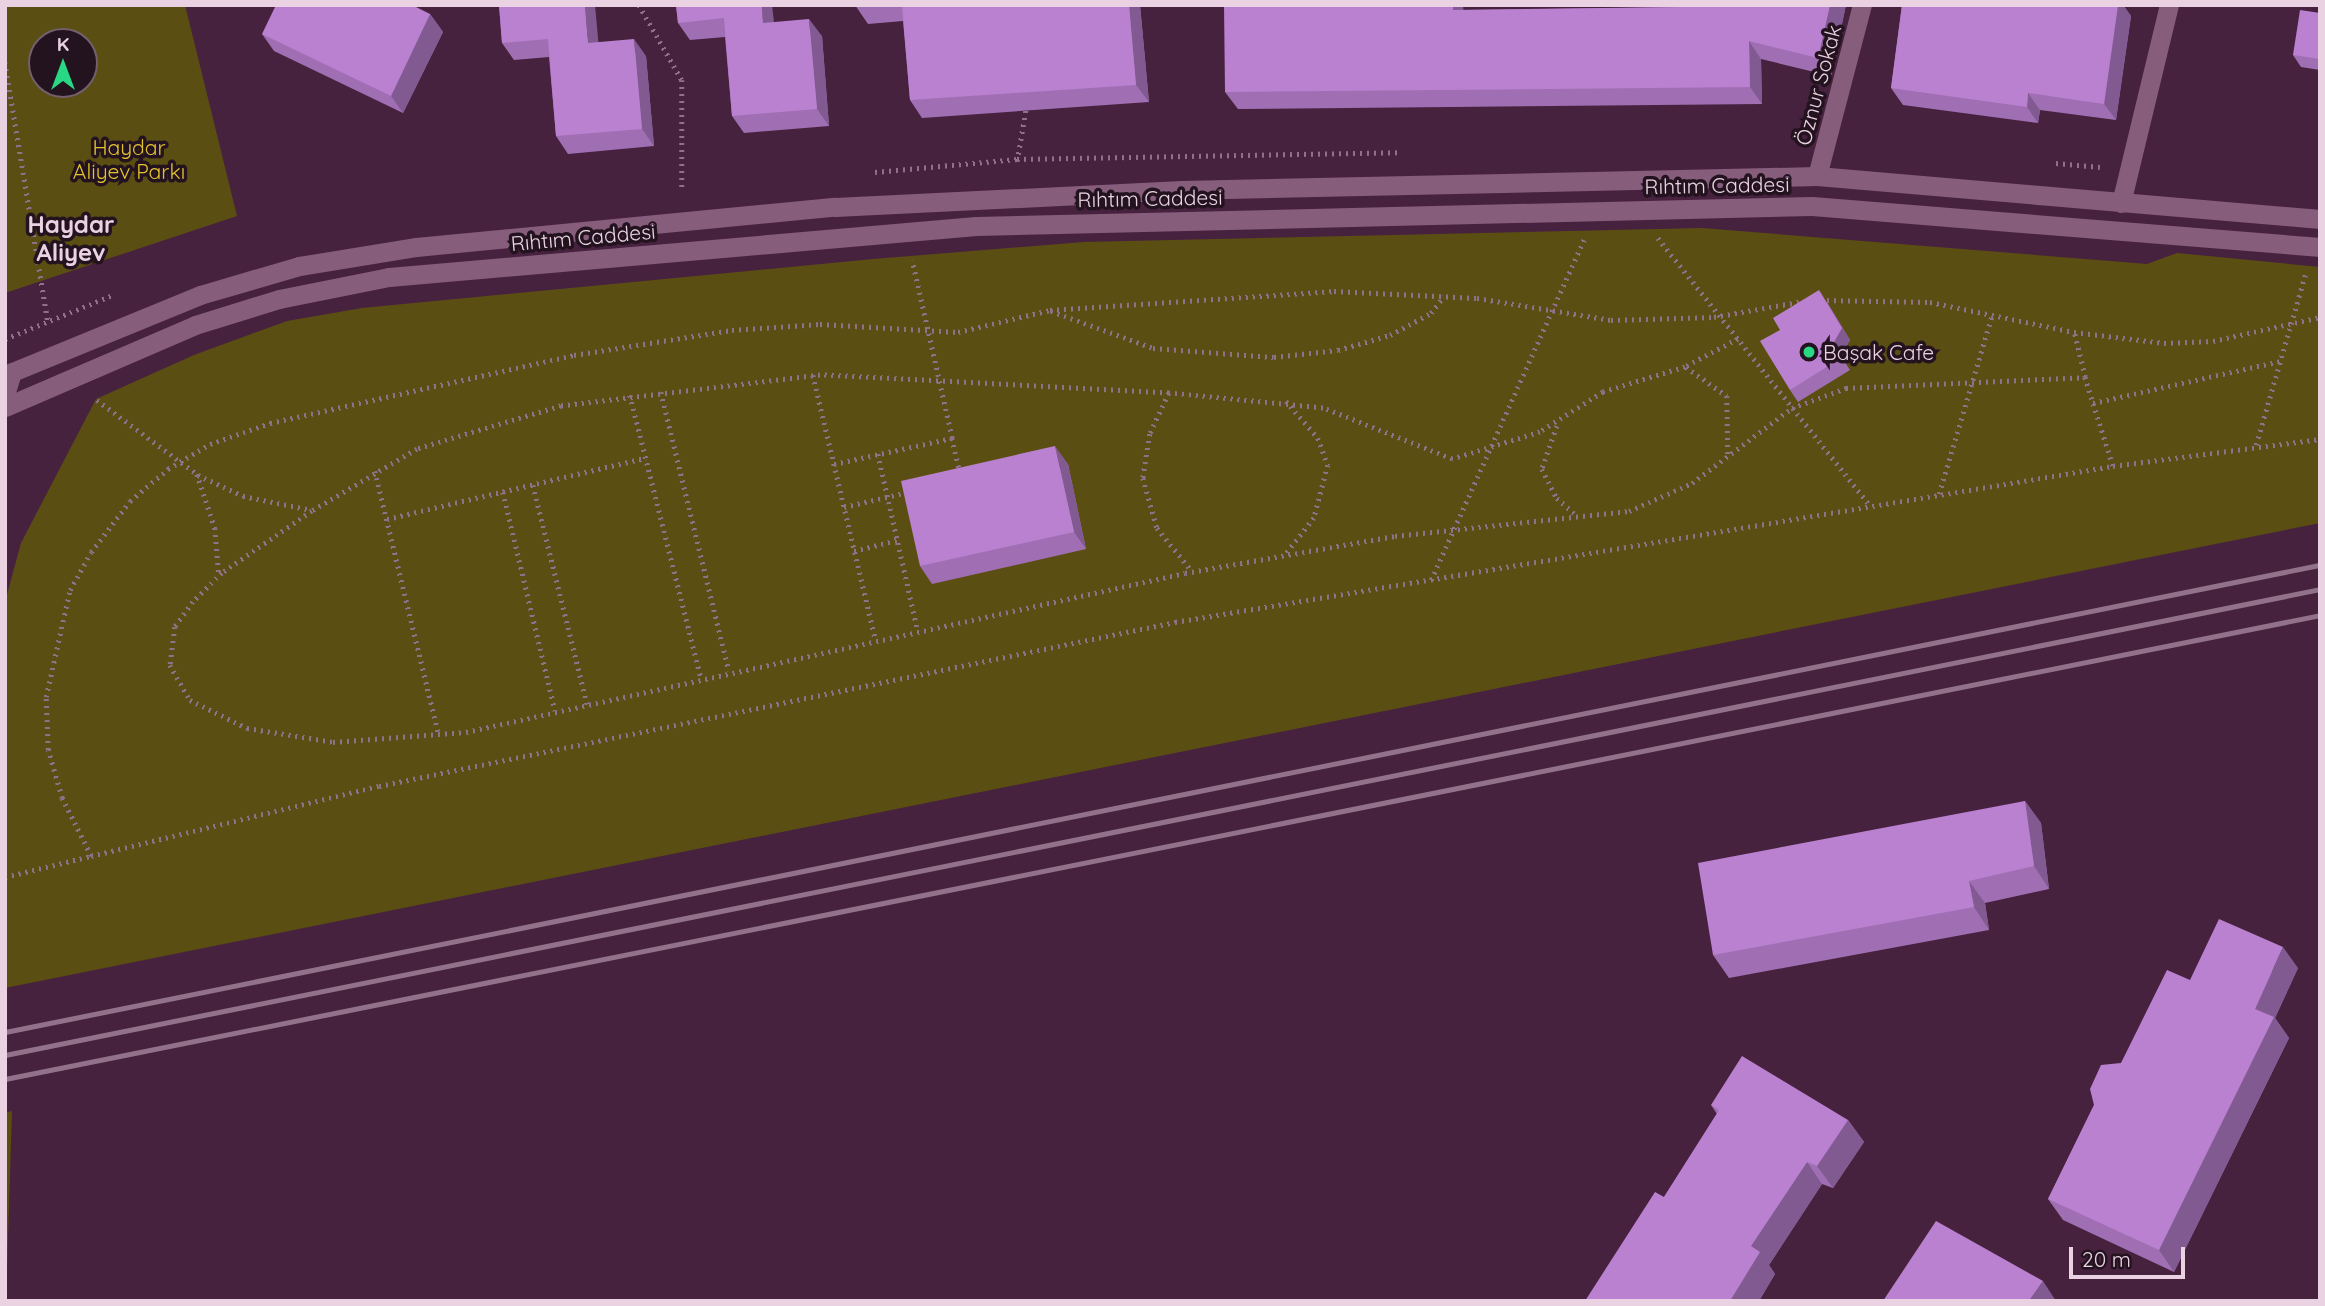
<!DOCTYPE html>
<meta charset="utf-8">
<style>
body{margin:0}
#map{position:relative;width:2325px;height:1306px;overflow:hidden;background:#47223f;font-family:Quicksand,sans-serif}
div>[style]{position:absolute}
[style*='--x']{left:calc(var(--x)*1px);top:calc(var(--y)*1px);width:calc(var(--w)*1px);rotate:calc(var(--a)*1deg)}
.green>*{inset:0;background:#5b4e13}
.path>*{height:4.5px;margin-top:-2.25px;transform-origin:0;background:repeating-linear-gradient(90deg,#917189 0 2px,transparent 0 7px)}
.minor>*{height:19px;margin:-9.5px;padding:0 9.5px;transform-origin:9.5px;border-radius:9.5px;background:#875d7c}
.secondary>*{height:19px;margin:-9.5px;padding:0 9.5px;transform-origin:9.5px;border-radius:9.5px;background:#875d7c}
.rail>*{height:5px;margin:-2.5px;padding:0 2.5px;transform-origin:2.5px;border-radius:2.5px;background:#92728a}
.wall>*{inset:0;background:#a06fb3}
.shaded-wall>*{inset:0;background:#825a92}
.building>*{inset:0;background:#ba81d0}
.dots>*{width:19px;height:19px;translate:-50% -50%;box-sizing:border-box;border:4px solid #23131f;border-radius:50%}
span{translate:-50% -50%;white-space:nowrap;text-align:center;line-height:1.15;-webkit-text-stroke:7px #23131f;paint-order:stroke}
.street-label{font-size:21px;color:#ead2e3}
.park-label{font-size:21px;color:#e4c42e}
.poi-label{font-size:21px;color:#ead2e3}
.left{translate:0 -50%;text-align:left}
.quarter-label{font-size:24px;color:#ead2e3;font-weight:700}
.frame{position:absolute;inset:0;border:7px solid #ead2e3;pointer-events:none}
.north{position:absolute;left:28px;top:28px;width:70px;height:70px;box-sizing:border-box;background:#23131f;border:2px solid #735f6d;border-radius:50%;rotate:0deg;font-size:19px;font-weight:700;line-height:28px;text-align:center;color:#ead2e3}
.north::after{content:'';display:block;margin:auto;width:24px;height:32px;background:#28d885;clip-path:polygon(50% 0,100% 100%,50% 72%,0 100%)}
.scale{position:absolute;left:2069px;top:1247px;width:116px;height:32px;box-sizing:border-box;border:4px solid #ead2e3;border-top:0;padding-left:9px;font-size:21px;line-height:24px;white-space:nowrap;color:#ead2e3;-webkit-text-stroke:5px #23131f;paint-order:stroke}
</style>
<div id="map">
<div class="green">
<i style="clip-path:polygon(evenodd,5px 5px,185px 5px,237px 216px,5px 293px,5px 5px,42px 42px,84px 42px,84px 84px,42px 84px,42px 42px)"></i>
<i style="clip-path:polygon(1702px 228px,2147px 264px,2177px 253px,2320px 267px,2320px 523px,5px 988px,5px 602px,21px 543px,96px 399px,194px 355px,287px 321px,362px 308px,873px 259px,1084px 242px)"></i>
<i style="clip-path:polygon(12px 1111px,6px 1301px,5px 1301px,5px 1113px)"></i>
</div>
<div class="path">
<i style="--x:639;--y:5;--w:86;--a:60.2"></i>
<i style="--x:682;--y:80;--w:111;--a:90"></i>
<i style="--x:5;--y:62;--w:265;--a:80.6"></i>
<i style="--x:1017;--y:161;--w:54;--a:-80.4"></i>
<i style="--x:2056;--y:163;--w:44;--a:5.2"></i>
<i style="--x:875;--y:172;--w:143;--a:-5.2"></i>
<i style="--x:1017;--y:159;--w:384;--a:-1"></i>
<i style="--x:1658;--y:238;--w:341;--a:51.6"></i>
<i style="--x:1820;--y:300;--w:110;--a:1"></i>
<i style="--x:1930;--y:302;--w:147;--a:11.8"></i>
<i style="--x:2074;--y:332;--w:91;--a:7"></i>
<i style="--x:2164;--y:343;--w:49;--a:-2.3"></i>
<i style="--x:2213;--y:341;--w:110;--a:-12.6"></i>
<i style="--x:1051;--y:311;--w:109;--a:19.9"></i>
<i style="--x:1153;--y:348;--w:121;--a:4.3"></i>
<i style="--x:1274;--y:357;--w:64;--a:-6.2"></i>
<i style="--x:1338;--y:350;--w:54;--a:-16.1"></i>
<i style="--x:1390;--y:335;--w:47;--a:-28.2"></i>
<i style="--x:1431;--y:313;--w:21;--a:-53"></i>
<i style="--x:5;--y:339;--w:117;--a:-22.2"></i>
<i style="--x:1738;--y:339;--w:60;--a:152.2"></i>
<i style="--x:1685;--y:367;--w:86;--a:163"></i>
<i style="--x:1603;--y:392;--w:75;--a:147.6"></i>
<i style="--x:1540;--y:432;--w:92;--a:162.9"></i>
<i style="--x:1452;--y:459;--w:139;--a:-158.4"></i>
<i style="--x:1323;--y:408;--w:155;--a:-174.4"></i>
<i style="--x:1169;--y:393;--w:349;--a:-177"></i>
<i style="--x:820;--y:375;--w:261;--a:173.2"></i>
<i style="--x:561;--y:406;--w:150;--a:163.4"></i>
<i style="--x:417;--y:449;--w:122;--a:149.4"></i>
<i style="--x:312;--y:511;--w:109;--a:145.4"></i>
<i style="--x:222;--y:573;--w:41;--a:135"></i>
<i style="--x:193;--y:602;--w:31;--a:126"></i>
<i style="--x:175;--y:627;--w:38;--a:97"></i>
<i style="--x:170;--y:665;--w:40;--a:60.3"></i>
<i style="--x:190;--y:700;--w:64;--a:26.2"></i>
<i style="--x:247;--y:728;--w:87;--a:9.2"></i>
<i style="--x:333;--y:742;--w:133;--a:-4.3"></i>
<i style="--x:466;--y:732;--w:736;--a:-12.47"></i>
<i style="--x:1185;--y:573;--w:213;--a:-10"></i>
<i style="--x:1395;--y:536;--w:235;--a:-6.1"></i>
<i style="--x:1629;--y:511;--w:69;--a:-24"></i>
<i style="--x:1692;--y:483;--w:125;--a:-36.9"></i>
<i style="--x:1792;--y:408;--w:58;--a:-20.3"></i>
<i style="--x:1846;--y:388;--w:239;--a:-2.6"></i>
<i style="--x:2085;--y:377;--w:46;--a:-103.7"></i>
<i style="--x:1686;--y:367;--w:50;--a:35.3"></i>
<i style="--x:1727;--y:396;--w:58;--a:89"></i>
<i style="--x:813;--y:375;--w:269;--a:76.7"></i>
<i style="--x:2085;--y:377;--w:93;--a:72.5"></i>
<i style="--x:661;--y:392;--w:287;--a:76.3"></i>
<i style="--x:1169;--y:393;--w:45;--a:114.9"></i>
<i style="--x:1150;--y:434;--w:45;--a:99"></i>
<i style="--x:1143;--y:478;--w:52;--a:74.4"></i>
<i style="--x:1157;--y:528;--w:55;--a:50.9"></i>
<i style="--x:630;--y:395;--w:291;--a:75.9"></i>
<i style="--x:97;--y:400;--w:124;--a:36.5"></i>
<i style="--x:197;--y:474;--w:57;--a:71.6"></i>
<i style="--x:215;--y:528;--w:48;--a:85.2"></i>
<i style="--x:1286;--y:401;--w:49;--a:49.1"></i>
<i style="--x:1318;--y:438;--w:29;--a:70"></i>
<i style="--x:1328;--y:465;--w:55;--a:104.8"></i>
<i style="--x:1314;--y:518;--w:46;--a:127.9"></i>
<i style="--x:2093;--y:403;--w:193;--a:-12.6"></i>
<i style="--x:1557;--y:426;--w:46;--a:109.2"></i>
<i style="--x:1542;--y:469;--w:33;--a:63"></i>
<i style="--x:1557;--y:498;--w:24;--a:42"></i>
<i style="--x:952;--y:438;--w:36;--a:77"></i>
<i style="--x:2256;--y:445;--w:177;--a:-73.9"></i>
<i style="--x:878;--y:454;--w:177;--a:77.3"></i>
<i style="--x:834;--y:464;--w:121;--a:-12.4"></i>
<i style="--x:952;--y:438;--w:182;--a:-102.7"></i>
<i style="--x:375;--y:471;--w:272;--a:76.4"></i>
<i style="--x:198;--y:475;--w:50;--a:25"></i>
<i style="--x:243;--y:496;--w:70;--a:11.5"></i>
<i style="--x:533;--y:485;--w:226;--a:76.1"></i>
<i style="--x:503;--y:492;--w:225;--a:76.6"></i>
<i style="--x:1939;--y:494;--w:187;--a:-73.5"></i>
<i style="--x:844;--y:507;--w:66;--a:-13.2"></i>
<i style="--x:387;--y:519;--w:266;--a:-13.3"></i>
<i style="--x:854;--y:551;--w:44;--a:-14.3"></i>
<i style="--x:1431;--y:580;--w:373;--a:-65.8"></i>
<i style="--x:91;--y:856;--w:296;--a:-13.7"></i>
<i style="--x:379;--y:786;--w:813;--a:-11.64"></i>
<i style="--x:1175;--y:622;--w:951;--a:-9.44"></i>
<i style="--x:2113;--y:466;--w:209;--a:-7.4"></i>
<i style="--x:5;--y:877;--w:89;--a:-13.7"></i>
<i style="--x:91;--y:856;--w:65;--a:-116.6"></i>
<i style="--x:62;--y:798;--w:50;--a:-106.3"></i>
<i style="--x:48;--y:750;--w:53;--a:-92.2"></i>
<i style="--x:46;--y:697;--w:110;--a:-77.4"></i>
<i style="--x:70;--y:590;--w:43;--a:-61.1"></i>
<i style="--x:91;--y:552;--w:64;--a:-52.6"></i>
<i style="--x:130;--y:501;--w:50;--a:-40.1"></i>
<i style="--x:168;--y:469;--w:49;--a:-30.8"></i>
<i style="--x:210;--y:444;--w:64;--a:-19.3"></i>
<i style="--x:270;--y:423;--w:312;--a:-12.6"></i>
<i style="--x:574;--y:355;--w:160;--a:-9"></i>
<i style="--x:732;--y:330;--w:88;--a:-3.9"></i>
<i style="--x:820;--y:324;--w:138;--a:3.3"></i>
<i style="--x:958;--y:332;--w:95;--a:-13.4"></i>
<i style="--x:1050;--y:310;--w:285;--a:-3.8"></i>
<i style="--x:1334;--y:291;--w:143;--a:2.8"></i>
<i style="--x:1477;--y:298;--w:136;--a:9.3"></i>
<i style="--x:1611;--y:320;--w:103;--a:-1.7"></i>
<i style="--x:1714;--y:317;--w:91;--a:-10.1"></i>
</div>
<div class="minor">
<i style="--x:1817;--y:176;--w:177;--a:-75.3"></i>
<i style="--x:2121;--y:203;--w:204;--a:-76.4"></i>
<i style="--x:5;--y:395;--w:24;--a:-73"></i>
</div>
<div class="secondary">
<i style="--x:5;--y:375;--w:211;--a:-22.3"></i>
<i style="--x:200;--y:295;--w:103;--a:-16.3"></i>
<i style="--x:299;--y:266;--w:119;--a:-9.2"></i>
<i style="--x:416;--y:247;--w:421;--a:-5.5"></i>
<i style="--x:835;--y:207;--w:347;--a:-2.8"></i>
<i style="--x:1182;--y:190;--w:635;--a:-1.26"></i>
<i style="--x:1817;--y:176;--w:505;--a:4.89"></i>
<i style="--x:5;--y:407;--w:207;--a:-23.3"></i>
<i style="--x:195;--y:325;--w:88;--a:-17.2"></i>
<i style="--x:279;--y:299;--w:112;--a:-11.3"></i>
<i style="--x:389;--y:277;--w:589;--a:-4.97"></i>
<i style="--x:976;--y:226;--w:836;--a:-1.37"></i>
<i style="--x:1812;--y:206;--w:510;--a:4.61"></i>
</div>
<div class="rail">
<i style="--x:5;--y:1032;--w:2362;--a:-11.41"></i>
<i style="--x:5;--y:1055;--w:2361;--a:-11.38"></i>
<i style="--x:5;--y:1079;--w:2361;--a:-11.33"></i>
</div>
<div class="wall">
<i style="clip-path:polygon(499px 5px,598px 42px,646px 56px,654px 146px,568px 154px,556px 136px,549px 57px,514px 60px,502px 43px)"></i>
<i style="clip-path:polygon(676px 5px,774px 22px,822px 36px,829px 126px,744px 133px,732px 116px,725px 37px,690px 40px,678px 23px)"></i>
<i style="clip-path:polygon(855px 5px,952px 5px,952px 7px,988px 7px,1012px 5px,1140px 5px,1149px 102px,922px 118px,910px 100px,903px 21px,868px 24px)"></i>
<i style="clip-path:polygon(1778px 5px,1846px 5px,1831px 76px,1761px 59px,1762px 104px,1238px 109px,1225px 92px,1463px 10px,1778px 6px)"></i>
<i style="clip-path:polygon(1902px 5px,2123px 5px,2131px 16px,2116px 120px,2040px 110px,2038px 123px,1903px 105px,1891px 88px)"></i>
<i style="clip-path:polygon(2320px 13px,2320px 70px,2301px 67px,2293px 55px)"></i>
<i style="clip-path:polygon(430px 14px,443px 32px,403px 113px,274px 51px,262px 34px)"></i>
<i style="clip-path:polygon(1827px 302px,1850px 340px,1841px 356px,1850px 370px,1798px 402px,1790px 390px)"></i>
<i style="clip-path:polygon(1068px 464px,1086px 549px,932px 584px,920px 566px)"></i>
<i style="clip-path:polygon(2025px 801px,2041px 823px,2049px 889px,1985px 903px,1989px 930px,1729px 978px,1713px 955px)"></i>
<i style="clip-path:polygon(2298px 968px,2275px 1018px,2289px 1038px,2174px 1272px,2063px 1220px,2048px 1199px,2094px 1105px,2121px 1063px,2190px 980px)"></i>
<i style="clip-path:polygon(1711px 1105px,1848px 1120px,1864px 1142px,1833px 1188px,1822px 1184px,1769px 1265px,1775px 1274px,1759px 1301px,1585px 1301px,1664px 1197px,1717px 1114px)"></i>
</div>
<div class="shaded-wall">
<i style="clip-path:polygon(585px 5px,595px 5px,600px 60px,588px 43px)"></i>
<i style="clip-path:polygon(762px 5px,772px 5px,776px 40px,763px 23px)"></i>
<i style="clip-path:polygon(1129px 5px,1140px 5px,1149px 102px,1136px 85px)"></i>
<i style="clip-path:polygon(1453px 5px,1463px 5px,1465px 28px,1453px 10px)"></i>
<i style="clip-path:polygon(1830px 5px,1846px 5px,1831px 76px,1818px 58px)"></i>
<i style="clip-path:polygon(2118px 5px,2123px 5px,2131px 16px,2116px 120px,2104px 104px)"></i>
<i style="clip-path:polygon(430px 14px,443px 32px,403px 113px,391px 96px)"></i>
<i style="clip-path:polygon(809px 19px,822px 36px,829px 126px,817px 109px)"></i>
<i style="clip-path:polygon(634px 39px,646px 56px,654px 146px,642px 129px)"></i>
<i style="clip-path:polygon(1749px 41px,1761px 59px,1762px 104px,1750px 87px)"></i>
<i style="clip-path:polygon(2028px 93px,2040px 110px,2038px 123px,2027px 107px)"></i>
<i style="clip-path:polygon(1819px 290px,1850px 340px,1841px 356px,1850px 370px,1833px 344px)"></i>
<i style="clip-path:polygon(1055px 446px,1068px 464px,1086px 549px,1074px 532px)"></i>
<i style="clip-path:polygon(2025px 801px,2041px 823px,2049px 889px,2034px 866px)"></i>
<i style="clip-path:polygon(1969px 881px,1985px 903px,1989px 930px,1974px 907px)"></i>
<i style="clip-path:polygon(2283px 947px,2298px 968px,2275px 1018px,2289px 1038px,2174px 1272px,2159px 1250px,2255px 1009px)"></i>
<i style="clip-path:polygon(1848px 1120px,1864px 1142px,1833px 1188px,1817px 1166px)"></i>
<i style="clip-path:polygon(1807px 1162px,1822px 1184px,1769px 1265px,1775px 1274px,1759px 1301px,1730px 1301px,1751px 1246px)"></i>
<i style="clip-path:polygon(2043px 1281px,2056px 1301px,2029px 1301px)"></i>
</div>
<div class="building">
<i style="clip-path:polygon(276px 5px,412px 5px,430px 14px,391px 96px,262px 34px)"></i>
<i style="clip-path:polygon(499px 5px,585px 5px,588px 43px,634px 39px,642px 129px,556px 136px,548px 39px,502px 43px)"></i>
<i style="clip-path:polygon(676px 5px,762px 5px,763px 23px,809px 19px,817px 109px,732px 116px,724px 18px,678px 23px)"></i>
<i style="clip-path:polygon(902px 5px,941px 5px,941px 7px,988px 7px,1012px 5px,1129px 5px,1136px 85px,910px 100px)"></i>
<i style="clip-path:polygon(1224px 5px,1453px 5px,1453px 10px,1830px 5px,1818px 58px,1749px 41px,1750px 87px,1225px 92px)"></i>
<i style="clip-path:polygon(1902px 5px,2118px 5px,2104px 104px,2028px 93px,2027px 107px,1891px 88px)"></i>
<i style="clip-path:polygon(2300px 10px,2320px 13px,2320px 59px,2293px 55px)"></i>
<i style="clip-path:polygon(1819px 290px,1842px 328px,1833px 344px,1841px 358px,1790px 390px,1760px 341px,1780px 330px,1773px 318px)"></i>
<i style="clip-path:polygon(1055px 446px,1074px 532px,920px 566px,901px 481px)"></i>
<i style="clip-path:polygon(2025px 801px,2034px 866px,1969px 881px,1974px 907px,1713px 955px,1698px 863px)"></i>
<i style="clip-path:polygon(2219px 919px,2283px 947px,2255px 1009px,2274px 1017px,2159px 1250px,2048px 1199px,2094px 1105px,2090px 1089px,2101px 1065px,2121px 1063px,2167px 970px,2190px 980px)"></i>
<i style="clip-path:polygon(1742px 1056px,1848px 1120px,1817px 1166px,1807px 1162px,1751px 1246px,1760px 1252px,1730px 1301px,1585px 1301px,1655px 1192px,1664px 1197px,1719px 1110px,1711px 1105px)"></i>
<i style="clip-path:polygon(1936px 1221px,2043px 1281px,2029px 1301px,1883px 1301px)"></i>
</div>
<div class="dots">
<i style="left:1809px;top:352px;background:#28d885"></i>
</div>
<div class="street-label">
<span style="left:1818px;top:85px;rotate:-75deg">Öznur Sokak</span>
<span style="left:1717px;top:185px;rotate:-1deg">Rıhtım Caddesi</span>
<span style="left:1150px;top:198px;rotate:-1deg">Rıhtım Caddesi</span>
<span style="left:583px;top:237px;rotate:-5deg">Rıhtım Caddesi</span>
</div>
<div class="park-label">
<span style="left:129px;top:159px">Haydar<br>Aliyev Parkı</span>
</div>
<div class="poi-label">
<span class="left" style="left:1823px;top:352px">Başak Cafe</span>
</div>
<div class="quarter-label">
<span style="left:71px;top:239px">Haydar<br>Aliyev</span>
</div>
<div class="frame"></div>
<div class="north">K</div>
<div class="scale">20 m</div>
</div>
